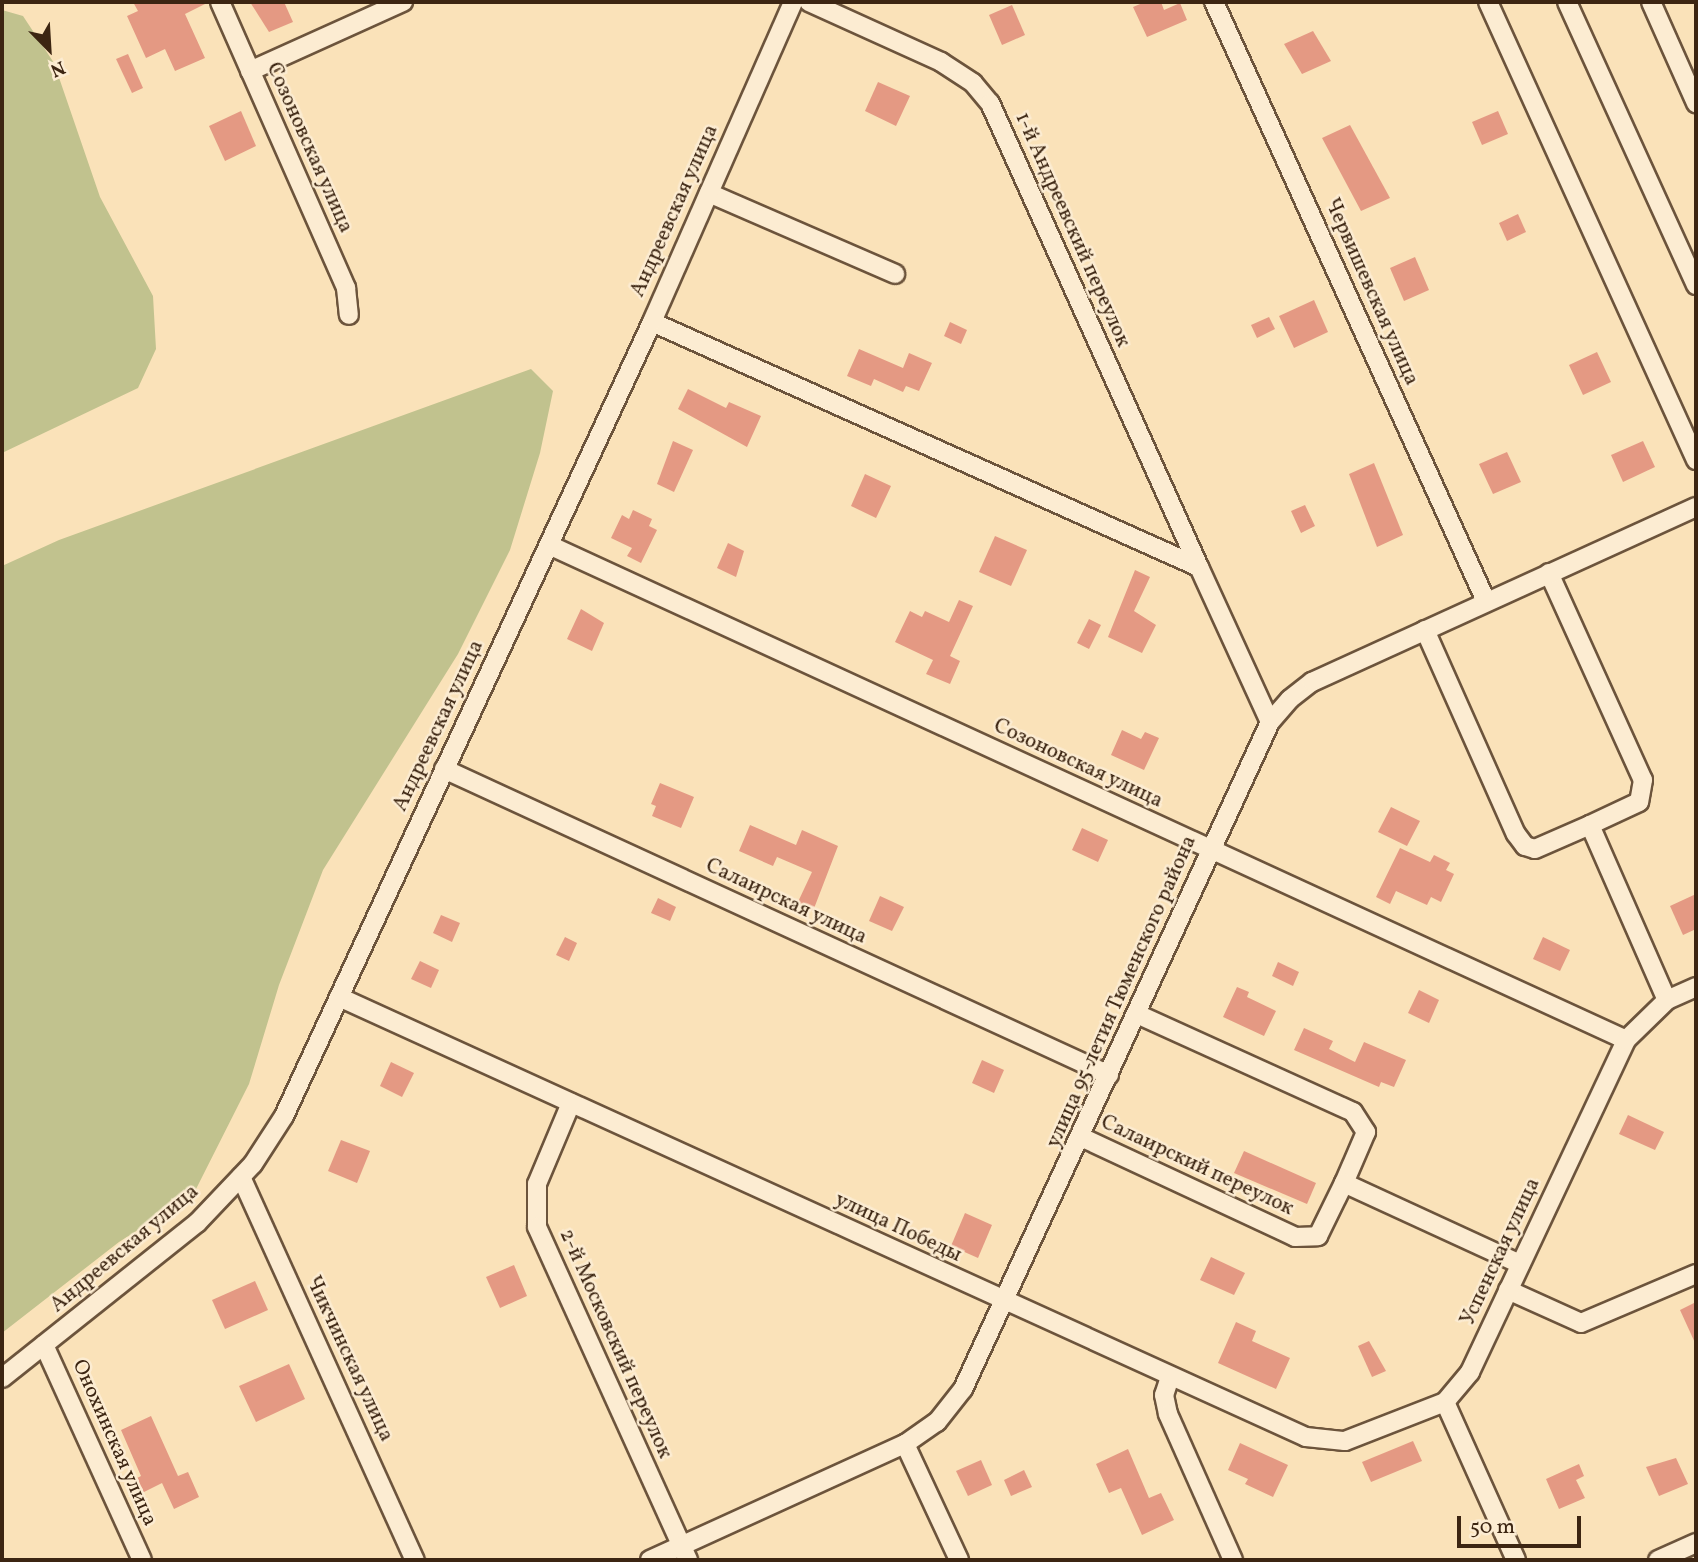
<!DOCTYPE html>
<meta charset="utf-8">
<style>
body{margin:0}
#map{position:relative;width:1698px;height:1562px;overflow:hidden;background:#fae2b9;font-family:Vollkorn,serif}
div>[style]{position:absolute}
[style*='--x']{left:calc(var(--x)*1px);top:calc(var(--y)*1px);width:calc(var(--w)*1px);rotate:calc(var(--a)*1deg)}
.green>*{inset:0;background:#c1c28e}
.building>*{inset:0;background:#e49983}
.roads{filter:drop-shadow(2px 0 #6c543c) drop-shadow(-2px 0 #6c543c) drop-shadow(0 2px #6c543c) drop-shadow(0 -2px #6c543c)}
.street>*{height:18px;margin:-9px;padding:0 9px;transform-origin:9px;border-radius:9px;background:#fcecd2}
span{translate:-50% -50%;white-space:nowrap;text-align:center;line-height:1.15;-webkit-text-stroke:5px #fcecd2;paint-order:stroke}
.street-label{font-size:21px;color:#3c2512}
.frame{position:absolute;inset:0;border:4px solid #3c2512;pointer-events:none}
.north{position:absolute;left:14px;top:14px;width:70px;height:70px;-webkit-text-stroke:5px #fcecd2;paint-order:stroke;rotate:156deg;font-size:19px;font-weight:700;line-height:28px;text-align:center;color:#3c2512}
.north::after{content:'';display:block;margin:auto;width:24px;height:32px;background:#3c2512;clip-path:polygon(50% 0,100% 100%,50% 72%,0 100%)}
.scale{position:absolute;left:1457px;top:1516px;width:124px;height:32px;box-sizing:border-box;border:4px solid #3c2512;border-top:0;padding-left:9px;font-size:21px;line-height:24px;white-space:nowrap;color:#3c2512;-webkit-text-stroke:5px #fcecd2;paint-order:stroke}
</style>
<div id="map">
<div class="green">
<i style="clip-path:polygon(2px 10px,23px 16px,54px 63px,100px 197px,153px 296px,156px 349px,138px 388px,2px 453px)"></i>
<i style="clip-path:polygon(531px 369px,553px 391px,540px 453px,510px 550px,458px 654px,323px 870px,279px 985px,249px 1084px,193px 1195px,119px 1242px,2px 1333px,2px 566px,59px 540px)"></i>
</div>
<div class="building">
<i style="clip-path:polygon(133px 2px,209px 2px,185px 14px,205px 58px,175px 71px,165px 49px,146px 58px,127px 16px,138px 11px)"></i>
<i style="clip-path:polygon(250px 2px,284px 2px,293px 22px,269px 32px)"></i>
<i style="clip-path:polygon(1145px 2px,1161px 2px,1164px 10px,1180px 3px,1187px 20px,1147px 37px,1133px 7px)"></i>
<i style="clip-path:polygon(1012px 5px,1025px 35px,1002px 45px,989px 15px)"></i>
<i style="clip-path:polygon(1313px 31px,1331px 61px,1302px 74px,1284px 44px)"></i>
<i style="clip-path:polygon(128px 54px,143px 88px,132px 93px,116px 59px)"></i>
<i style="clip-path:polygon(878px 82px,910px 96px,896px 126px,865px 111px)"></i>
<i style="clip-path:polygon(241px 111px,256px 146px,225px 161px,209px 126px)"></i>
<i style="clip-path:polygon(1498px 111px,1508px 134px,1482px 145px,1472px 122px)"></i>
<i style="clip-path:polygon(1350px 125px,1390px 198px,1361px 211px,1322px 138px)"></i>
<i style="clip-path:polygon(1518px 214px,1526px 232px,1507px 241px,1499px 223px)"></i>
<i style="clip-path:polygon(1415px 257px,1429px 290px,1404px 301px,1390px 268px)"></i>
<i style="clip-path:polygon(1314px 300px,1328px 332px,1294px 348px,1279px 316px)"></i>
<i style="clip-path:polygon(1269px 317px,1275px 329px,1257px 338px,1251px 325px)"></i>
<i style="clip-path:polygon(950px 322px,967px 330px,961px 344px,944px 336px)"></i>
<i style="clip-path:polygon(859px 349px,903px 368px,909px 353px,932px 363px,919px 391px,906px 386px,903px 392px,874px 379px,871px 386px,847px 376px)"></i>
<i style="clip-path:polygon(1597px 352px,1611px 382px,1583px 395px,1569px 365px)"></i>
<i style="clip-path:polygon(688px 389px,726px 408px,729px 402px,761px 416px,747px 447px,678px 409px)"></i>
<i style="clip-path:polygon(673px 441px,693px 450px,674px 492px,657px 484px)"></i>
<i style="clip-path:polygon(1643px 441px,1655px 467px,1623px 482px,1611px 455px)"></i>
<i style="clip-path:polygon(1507px 452px,1521px 482px,1493px 494px,1479px 464px)"></i>
<i style="clip-path:polygon(1374px 463px,1403px 535px,1377px 547px,1349px 474px)"></i>
<i style="clip-path:polygon(865px 474px,891px 486px,876px 518px,851px 506px)"></i>
<i style="clip-path:polygon(1305px 505px,1315px 526px,1301px 533px,1291px 511px)"></i>
<i style="clip-path:polygon(633px 510px,652px 519px,649px 526px,657px 530px,641px 563px,627px 556px,632px 548px,611px 538px,622px 515px,629px 519px)"></i>
<i style="clip-path:polygon(995px 536px,1027px 550px,1011px 586px,979px 572px)"></i>
<i style="clip-path:polygon(728px 543px,744px 551px,736px 577px,717px 568px)"></i>
<i style="clip-path:polygon(1135px 570px,1150px 577px,1134px 611px,1156px 625px,1142px 653px,1108px 637px)"></i>
<i style="clip-path:polygon(959px 600px,973px 606px,950px 656px,960px 661px,950px 684px,926px 674px,933px 660px,895px 642px,910px 611px,922px 617px,925px 611px,949px 622px)"></i>
<i style="clip-path:polygon(581px 609px,604px 623px,592px 651px,567px 639px)"></i>
<i style="clip-path:polygon(1089px 619px,1101px 625px,1089px 649px,1077px 643px)"></i>
<i style="clip-path:polygon(1122px 730px,1141px 739px,1145px 732px,1159px 738px,1144px 770px,1111px 755px)"></i>
<i style="clip-path:polygon(660px 783px,694px 797px,681px 828px,652px 816px,656px 806px,651px 804px)"></i>
<i style="clip-path:polygon(1391px 807px,1420px 821px,1407px 846px,1378px 832px)"></i>
<i style="clip-path:polygon(750px 825px,796px 845px,802px 830px,838px 846px,813px 911px,797px 904px,812px 872px,777px 857px,773px 866px,739px 851px)"></i>
<i style="clip-path:polygon(1082px 828px,1108px 840px,1098px 862px,1072px 850px)"></i>
<i style="clip-path:polygon(1400px 848px,1430px 862px,1434px 855px,1450px 863px,1446px 870px,1454px 874px,1441px 902px,1431px 897px,1427px 905px,1396px 891px,1390px 904px,1376px 897px)"></i>
<i style="clip-path:polygon(1696px 894px,1696px 929px,1683px 935px,1670px 906px)"></i>
<i style="clip-path:polygon(880px 896px,904px 907px,892px 931px,869px 921px)"></i>
<i style="clip-path:polygon(658px 898px,676px 907px,670px 921px,651px 913px)"></i>
<i style="clip-path:polygon(441px 915px,460px 923px,452px 942px,433px 933px)"></i>
<i style="clip-path:polygon(565px 937px,577px 943px,569px 961px,556px 955px)"></i>
<i style="clip-path:polygon(1543px 937px,1570px 950px,1560px 971px,1533px 959px)"></i>
<i style="clip-path:polygon(420px 961px,439px 970px,431px 988px,411px 979px)"></i>
<i style="clip-path:polygon(1278px 962px,1299px 972px,1293px 986px,1272px 976px)"></i>
<i style="clip-path:polygon(1237px 987px,1249px 992px,1247px 997px,1276px 1011px,1264px 1036px,1223px 1017px)"></i>
<i style="clip-path:polygon(1419px 990px,1439px 1000px,1429px 1023px,1408px 1013px)"></i>
<i style="clip-path:polygon(1304px 1028px,1333px 1041px,1329px 1049px,1355px 1062px,1364px 1042px,1406px 1060px,1394px 1087px,1381px 1082px,1379px 1087px,1294px 1050px)"></i>
<i style="clip-path:polygon(982px 1060px,1004px 1070px,994px 1093px,972px 1083px)"></i>
<i style="clip-path:polygon(391px 1062px,414px 1073px,402px 1097px,380px 1086px)"></i>
<i style="clip-path:polygon(1628px 1115px,1664px 1132px,1655px 1150px,1619px 1134px)"></i>
<i style="clip-path:polygon(341px 1140px,370px 1151px,357px 1183px,328px 1171px)"></i>
<i style="clip-path:polygon(1244px 1151px,1316px 1183px,1307px 1204px,1234px 1173px)"></i>
<i style="clip-path:polygon(965px 1213px,992px 1225px,978px 1258px,951px 1246px)"></i>
<i style="clip-path:polygon(1211px 1257px,1245px 1273px,1234px 1295px,1200px 1280px)"></i>
<i style="clip-path:polygon(514px 1265px,527px 1296px,500px 1308px,486px 1277px)"></i>
<i style="clip-path:polygon(255px 1281px,268px 1310px,225px 1329px,212px 1300px)"></i>
<i style="clip-path:polygon(1696px 1302px,1696px 1345px,1680px 1310px)"></i>
<i style="clip-path:polygon(1236px 1322px,1256px 1331px,1252px 1341px,1290px 1358px,1276px 1389px,1218px 1363px)"></i>
<i style="clip-path:polygon(1369px 1341px,1386px 1371px,1372px 1377px,1358px 1346px)"></i>
<i style="clip-path:polygon(289px 1364px,305px 1399px,256px 1422px,239px 1386px)"></i>
<i style="clip-path:polygon(151px 1416px,178px 1476px,188px 1472px,199px 1497px,174px 1509px,162px 1483px,142px 1493px,135px 1479px,141px 1476px,121px 1430px)"></i>
<i style="clip-path:polygon(1413px 1441px,1422px 1461px,1371px 1482px,1362px 1462px)"></i>
<i style="clip-path:polygon(1240px 1443px,1288px 1465px,1273px 1497px,1245px 1484px,1248px 1479px,1228px 1470px)"></i>
<i style="clip-path:polygon(1128px 1449px,1149px 1498px,1161px 1493px,1174px 1520px,1142px 1535px,1121px 1488px,1109px 1493px,1096px 1464px)"></i>
<i style="clip-path:polygon(1676px 1458px,1688px 1484px,1659px 1496px,1646px 1467px)"></i>
<i style="clip-path:polygon(981px 1460px,992px 1485px,968px 1496px,956px 1471px)"></i>
<i style="clip-path:polygon(1579px 1464px,1584px 1476px,1576px 1480px,1585px 1498px,1559px 1509px,1546px 1479px)"></i>
<i style="clip-path:polygon(1024px 1470px,1032px 1487px,1011px 1496px,1004px 1480px)"></i>
</div>
<div class="roads">
<div class="street">
<i style="--x:220;--y:2;--w:313;--a:66.2"></i>
<i style="--x:346;--y:288;--w:27;--a:84"></i>
<i style="--x:809;--y:2;--w:145;--a:24.4"></i>
<i style="--x:941;--y:62;--w:38;--a:33"></i>
<i style="--x:973;--y:83;--w:26;--a:50"></i>
<i style="--x:990;--y:103;--w:509;--a:65.75"></i>
<i style="--x:1214;--y:2;--w:658;--a:65.58"></i>
<i style="--x:1488;--y:2;--w:503;--a:65.57"></i>
<i style="--x:1567;--y:2;--w:311;--a:65.5"></i>
<i style="--x:1651;--y:2;--w:111;--a:66"></i>
<i style="--x:250;--y:71;--w:168;--a:-24.3"></i>
<i style="--x:709;--y:193;--w:203;--a:23.5"></i>
<i style="--x:652;--y:322;--w:599;--a:24.13"></i>
<i style="--x:1199;--y:567;--w:170;--a:65.4"></i>
<i style="--x:549;--y:545;--w:1185;--a:24.68"></i>
<i style="--x:1549;--y:573;--w:227;--a:65.6"></i>
<i style="--x:1643;--y:780;--w:22;--a:100"></i>
<i style="--x:1639;--y:802;--w:54;--a:154.9"></i>
<i style="--x:1425;--y:630;--w:223;--a:66"></i>
<i style="--x:1516;--y:834;--w:15;--a:53"></i>
<i style="--x:1525;--y:846;--w:10;--a:17"></i>
<i style="--x:1535;--y:849;--w:60;--a:-23.6"></i>
<i style="--x:1590;--y:825;--w:191;--a:66.3"></i>
<i style="--x:444;--y:769;--w:732;--a:24.71"></i>
<i style="--x:339;--y:997;--w:1062;--a:24.47"></i>
<i style="--x:1306;--y:1437;--w:39;--a:6"></i>
<i style="--x:1345;--y:1441;--w:107;--a:-21.3"></i>
<i style="--x:1137;--y:1014;--w:237;--a:24.4"></i>
<i style="--x:1353;--y:1112;--w:24;--a:57"></i>
<i style="--x:1366;--y:1132;--w:56;--a:113.3"></i>
<i style="--x:571;--y:1103;--w:88;--a:112.8"></i>
<i style="--x:537;--y:1184;--w:43;--a:90"></i>
<i style="--x:537;--y:1227;--w:366;--a:65.6"></i>
<i style="--x:1081;--y:1137;--w:236;--a:25"></i>
<i style="--x:1295;--y:1237;--w:23;--a:-2"></i>
<i style="--x:1318;--y:1236;--w:59;--a:-63.9"></i>
<i style="--x:1344;--y:1183;--w:194;--a:24.7"></i>
<i style="--x:241;--y:1177;--w:421;--a:65.6"></i>
<i style="--x:1508;--y:1290;--w:80;--a:24.3"></i>
<i style="--x:1581;--y:1323;--w:125;--a:-23.1"></i>
<i style="--x:44;--y:1345;--w:236;--a:65.5"></i>
<i style="--x:1170;--y:1377;--w:19;--a:108"></i>
<i style="--x:1164;--y:1395;--w:19;--a:78"></i>
<i style="--x:1168;--y:1414;--w:160;--a:66"></i>
<i style="--x:2;--y:1378;--w:249;--a:-38.5"></i>
<i style="--x:197;--y:1223;--w:81;--a:-46.5"></i>
<i style="--x:253;--y:1164;--w:57;--a:-57.1"></i>
<i style="--x:284;--y:1116;--w:875;--a:-65.13"></i>
<i style="--x:652;--y:322;--w:350;--a:-66.2"></i>
<i style="--x:905;--y:1444;--w:128;--a:65"></i>
<i style="--x:650;--y:1560;--w:280;--a:-24.5"></i>
<i style="--x:905;--y:1444;--w:39;--a:-35"></i>
<i style="--x:937;--y:1422;--w:42;--a:-51.8"></i>
<i style="--x:963;--y:1389;--w:734;--a:-65.28"></i>
<i style="--x:1270;--y:722;--w:30;--a:-49"></i>
<i style="--x:1290;--y:699;--w:28;--a:-38"></i>
<i style="--x:1312;--y:682;--w:422;--a:-24.5"></i>
<i style="--x:1516;--y:1560;--w:173;--a:-114.2"></i>
<i style="--x:1445;--y:1402;--w:39;--a:-50"></i>
<i style="--x:1470;--y:1372;--w:367;--a:-64.8"></i>
<i style="--x:1626;--y:1040;--w:57;--a:-44.3"></i>
<i style="--x:1667;--y:1000;--w:32;--a:-24"></i>
<i style="--x:1658;--y:1560;--w:42;--a:-24.1"></i>
</div>
</div>
<div class="street-label">
<span style="left:309px;top:148px;rotate:66deg">Созоновская улица</span>
<span style="left:675px;top:211px;rotate:-66deg">Андреевская улица</span>
<span style="left:1072px;top:230px;rotate:66deg">1-й Андреевский переулок</span>
<span style="left:1371px;top:292px;rotate:66deg">Червишевская улица</span>
<span style="left:439px;top:726px;rotate:-65deg">Андреевская улица</span>
<span style="left:1078px;top:764px;rotate:25deg">Созоновская улица</span>
<span style="left:786px;top:902px;rotate:25deg">Салаирская улица</span>
<span style="left:1122px;top:992px;rotate:-66deg">улица 95-летия Тюменского района</span>
<span style="left:1197px;top:1166px;rotate:25deg">Салаирский переулок</span>
<span style="left:898px;top:1228px;rotate:25deg">улица Победы</span>
<span style="left:125px;top:1249px;rotate:-40deg">Андреевская улица</span>
<span style="left:1501px;top:1252px;rotate:-65deg">Успенская улица</span>
<span style="left:615px;top:1344px;rotate:66deg">2-й Московский переулок</span>
<span style="left:349px;top:1359px;rotate:65deg">Чикчинская улица</span>
<span style="left:114px;top:1443px;rotate:66deg">Онохинская улица</span>
</div>
<div class="frame"></div>
<div class="north">N</div>
<div class="scale">50 m</div>
</div>
